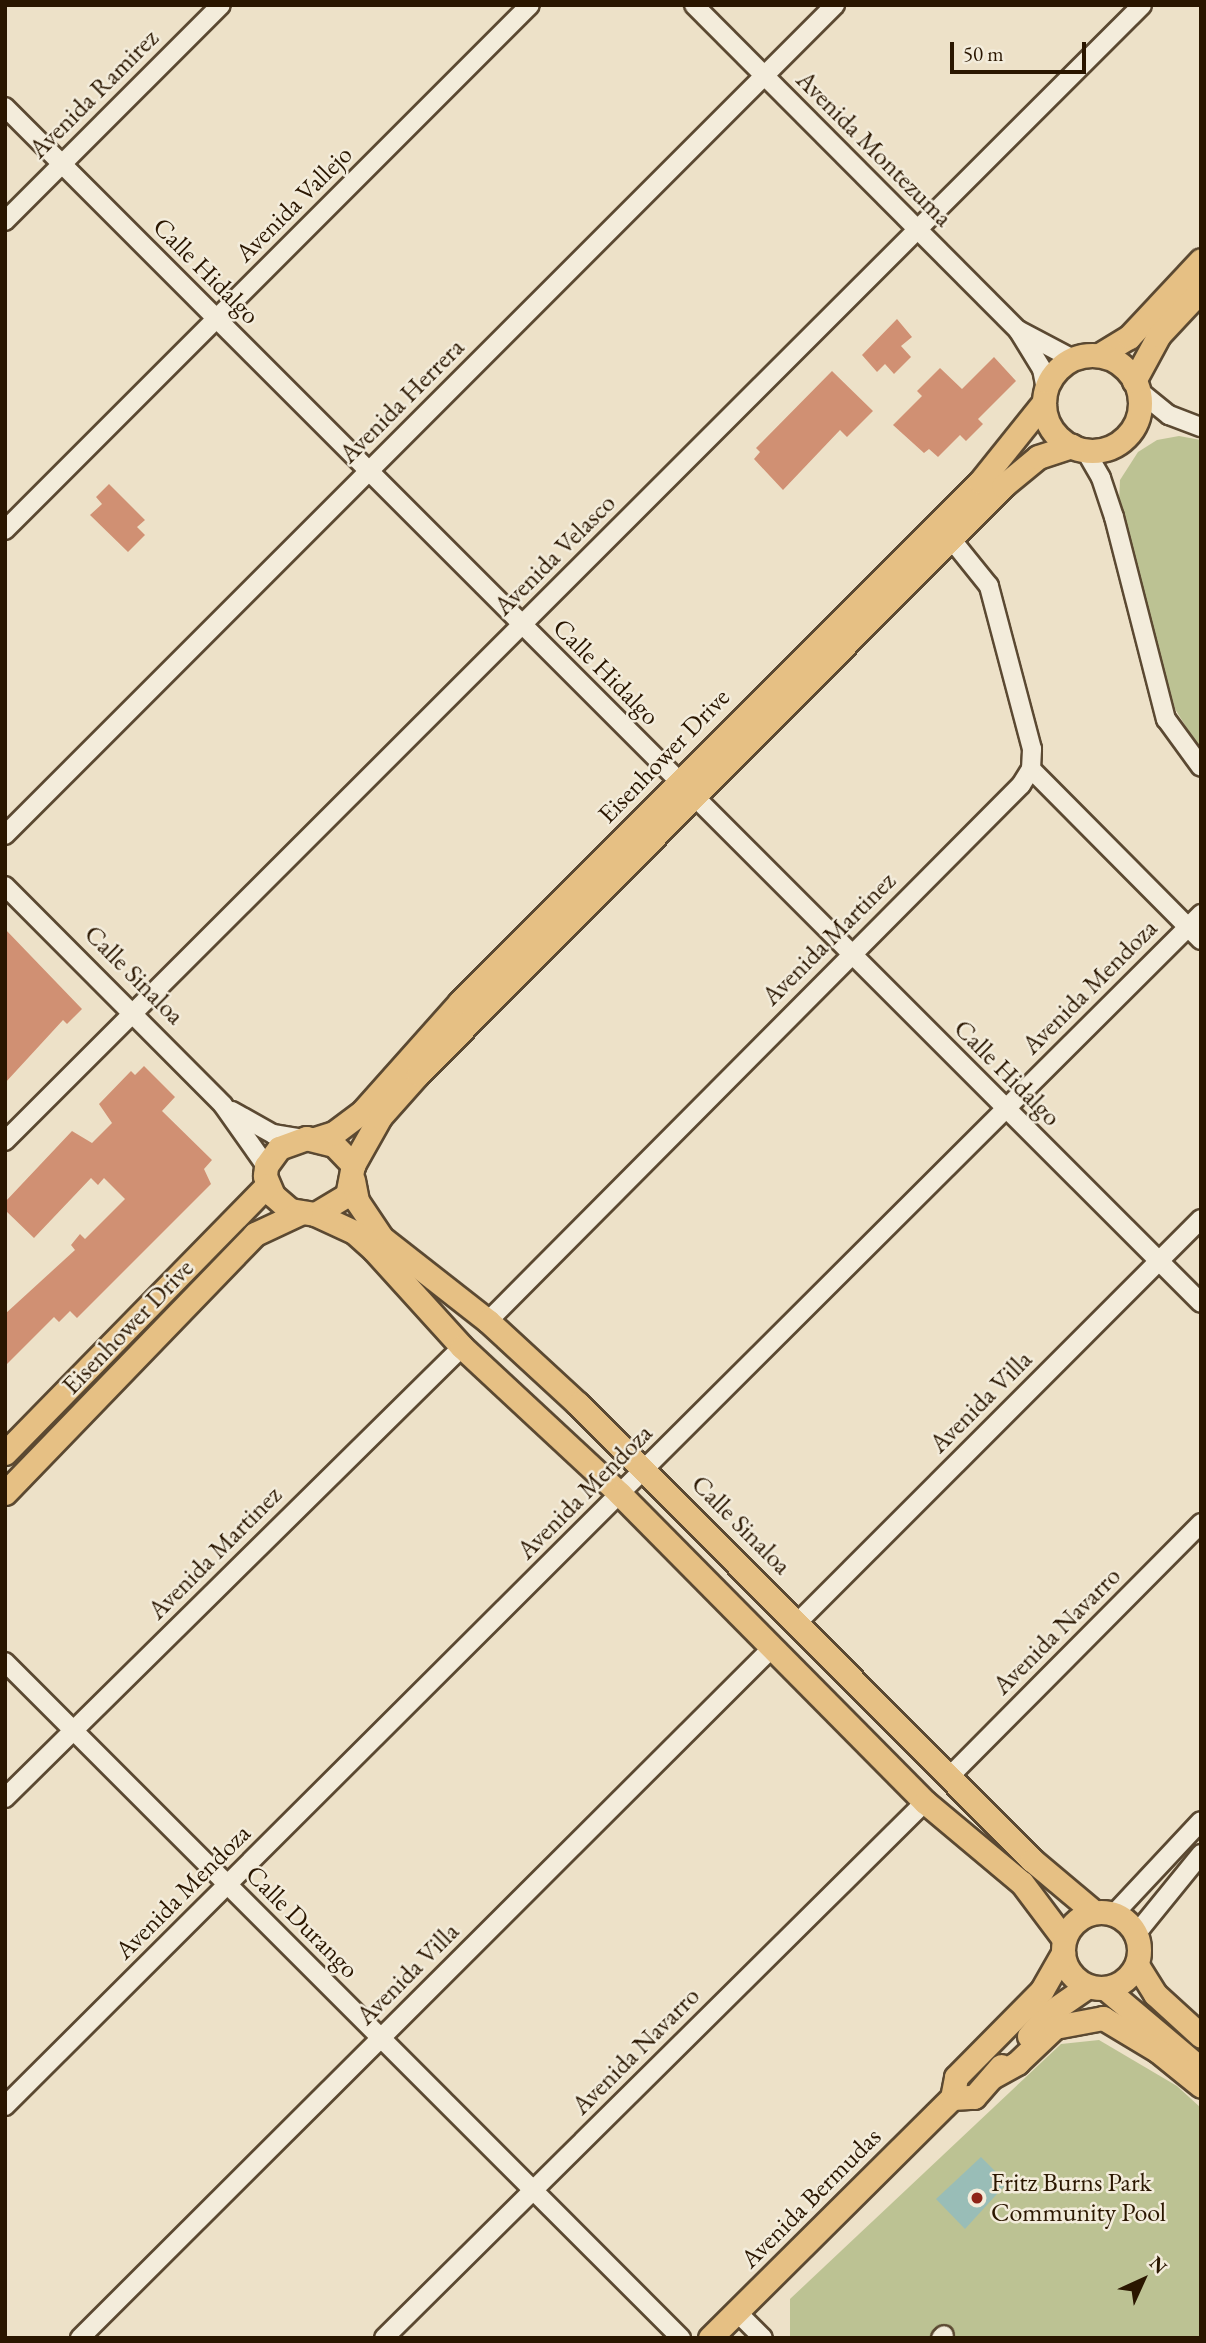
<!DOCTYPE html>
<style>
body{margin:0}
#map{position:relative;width:1206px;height:2343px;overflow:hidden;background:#ede1c8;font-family:"EB Garamond",serif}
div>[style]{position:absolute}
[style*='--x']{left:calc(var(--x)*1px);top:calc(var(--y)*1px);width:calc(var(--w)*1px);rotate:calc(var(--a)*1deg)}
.green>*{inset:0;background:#bcc293}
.water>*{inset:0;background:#99bdb7}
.building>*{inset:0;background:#d09073}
.roads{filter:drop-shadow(2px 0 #5b4932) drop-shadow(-2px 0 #5b4932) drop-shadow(0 2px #5b4932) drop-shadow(0 -2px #5b4932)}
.minor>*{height:18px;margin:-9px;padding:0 9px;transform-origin:9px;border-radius:9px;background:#f3ecdb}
.major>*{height:23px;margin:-11.5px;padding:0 11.5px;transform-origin:11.5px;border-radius:11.5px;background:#e6c084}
.major>.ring{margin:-11.5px;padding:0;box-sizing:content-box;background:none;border:23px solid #e6c084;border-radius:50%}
.dots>*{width:19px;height:19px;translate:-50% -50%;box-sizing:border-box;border:4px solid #f3ecdb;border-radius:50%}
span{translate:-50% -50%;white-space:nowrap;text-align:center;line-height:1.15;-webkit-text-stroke:5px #f3ecdb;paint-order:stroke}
.street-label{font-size:26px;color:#2a1600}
.poi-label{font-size:26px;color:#2a1600}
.left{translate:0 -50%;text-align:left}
.frame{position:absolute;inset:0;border:7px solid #2a1600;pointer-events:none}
.north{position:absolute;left:1108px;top:2245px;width:70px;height:70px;-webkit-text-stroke:5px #f3ecdb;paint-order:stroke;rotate:45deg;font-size:19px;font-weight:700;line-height:28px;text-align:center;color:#2a1600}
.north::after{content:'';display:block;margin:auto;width:24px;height:32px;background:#2a1600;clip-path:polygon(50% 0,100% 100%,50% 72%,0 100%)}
.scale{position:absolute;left:950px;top:42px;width:136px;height:32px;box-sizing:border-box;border:4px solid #2a1600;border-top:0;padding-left:9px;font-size:21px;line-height:24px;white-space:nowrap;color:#2a1600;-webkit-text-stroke:5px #f3ecdb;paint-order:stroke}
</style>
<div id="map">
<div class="green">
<i style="clip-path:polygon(1179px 436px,1201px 440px,1201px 751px,1175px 709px,1119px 502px,1120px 480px,1138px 452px,1157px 440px)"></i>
<i style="clip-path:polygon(1099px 2040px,1177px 2086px,1201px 2108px,1201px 2338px,790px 2338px,790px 2299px,1061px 2044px)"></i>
</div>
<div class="water">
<i style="clip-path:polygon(981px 2157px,1007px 2183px,965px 2229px,936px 2199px)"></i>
</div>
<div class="building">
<i style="clip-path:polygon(897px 319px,912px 337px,901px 346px,911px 357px,894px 374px,885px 364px,877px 372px,862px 355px)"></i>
<i style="clip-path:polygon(994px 357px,1016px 381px,978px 419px,983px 424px,966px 441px,960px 435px,938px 457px,929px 449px,924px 453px,893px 425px,922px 396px,917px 391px,940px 368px,962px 389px)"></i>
<i style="clip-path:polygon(832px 371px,873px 411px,847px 437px,840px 430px,783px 490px,754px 459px,760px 452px,756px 448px)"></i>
<i style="clip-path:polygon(109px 484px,145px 520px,137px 527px,145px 535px,128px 552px,90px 515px,102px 504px,96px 497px)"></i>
<i style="clip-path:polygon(5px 929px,82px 1009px,67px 1024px,63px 1020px,5px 1083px)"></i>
<i style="clip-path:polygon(144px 1066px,175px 1097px,162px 1111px,212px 1160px,204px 1169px,211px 1184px,77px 1318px,70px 1311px,59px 1322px,54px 1317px,5px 1366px,5px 1314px,75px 1250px,71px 1245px,80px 1234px,85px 1239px,125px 1199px,104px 1178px,98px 1185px,91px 1178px,34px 1238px,5px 1210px,5px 1202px,72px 1131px,92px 1143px,112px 1123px,99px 1104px,131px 1071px,135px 1075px)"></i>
</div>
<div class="roads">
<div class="minor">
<i style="--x:694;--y:5;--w:459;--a:45.1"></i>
<i style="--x:1018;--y:330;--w:46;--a:58.4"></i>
<i style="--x:1042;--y:369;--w:20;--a:79"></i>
<i style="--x:5;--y:107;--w:1691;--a:45"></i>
<i style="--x:5;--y:221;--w:305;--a:-45"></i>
<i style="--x:1018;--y:330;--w:62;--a:27.8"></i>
<i style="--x:1138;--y:390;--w:40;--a:39"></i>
<i style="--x:1169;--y:415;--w:34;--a:21"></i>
<i style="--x:1085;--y:450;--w:32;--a:60"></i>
<i style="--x:1101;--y:478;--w:41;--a:71.6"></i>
<i style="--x:1114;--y:517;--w:209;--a:75.6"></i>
<i style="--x:1166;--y:719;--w:59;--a:53.9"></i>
<i style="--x:5;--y:530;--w:742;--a:-45"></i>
<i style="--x:1031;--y:769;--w:241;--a:45.2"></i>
<i style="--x:5;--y:835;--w:1174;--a:-45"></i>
<i style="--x:5;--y:886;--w:309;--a:45.1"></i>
<i style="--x:223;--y:1105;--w:75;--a:54.8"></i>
<i style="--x:232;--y:1111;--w:47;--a:29.3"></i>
<i style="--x:273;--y:1134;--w:26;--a:9"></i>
<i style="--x:5;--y:1141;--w:1607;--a:-44.97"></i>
<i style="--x:488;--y:1321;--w:756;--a:-45.16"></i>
<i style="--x:1021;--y:785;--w:19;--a:-58"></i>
<i style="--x:1031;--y:769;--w:20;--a:-87"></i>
<i style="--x:1032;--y:749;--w:169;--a:-104.8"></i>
<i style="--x:989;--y:586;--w:59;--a:-128.8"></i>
<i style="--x:798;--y:1622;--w:570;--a:-45"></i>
<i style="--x:5;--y:1662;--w:956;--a:45"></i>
<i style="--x:951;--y:1775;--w:355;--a:-45.2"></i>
<i style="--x:5;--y:1798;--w:642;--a:-44.62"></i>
<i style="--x:1114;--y:1914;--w:127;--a:-46.9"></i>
<i style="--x:1136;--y:1934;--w:103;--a:-50.9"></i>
<i style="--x:5;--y:2106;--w:1689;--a:-44.9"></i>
<i style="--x:736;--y:2311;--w:38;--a:45"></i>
<i style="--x:80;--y:2338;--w:977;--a:-44.92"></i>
<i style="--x:384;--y:2338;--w:762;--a:-44.73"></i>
<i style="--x:941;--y:2338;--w:4;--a:-45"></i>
</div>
<div class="major">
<i style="--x:1099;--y:355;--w:35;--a:-31"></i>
<i style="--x:1129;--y:337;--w:105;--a:-46.9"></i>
<i class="ring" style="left:1044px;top:355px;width:73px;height:73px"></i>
<i style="--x:1134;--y:381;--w:52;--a:-61.5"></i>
<i style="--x:1159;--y:335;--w:62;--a:-47"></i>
<i style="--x:306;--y:1138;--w:29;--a:14"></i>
<i style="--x:334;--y:1145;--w:28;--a:46"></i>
<i style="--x:353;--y:1165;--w:31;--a:101"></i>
<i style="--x:347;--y:1195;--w:37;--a:149"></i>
<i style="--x:315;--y:1214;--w:25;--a:-171"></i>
<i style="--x:290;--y:1210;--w:23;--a:-139"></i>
<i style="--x:273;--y:1195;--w:21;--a:-113"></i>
<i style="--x:265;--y:1176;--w:10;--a:-84"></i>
<i style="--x:266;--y:1166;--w:22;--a:-54"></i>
<i style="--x:279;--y:1148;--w:29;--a:-20"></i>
<i style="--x:315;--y:1139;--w:20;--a:-18"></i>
<i style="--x:334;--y:1133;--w:36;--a:-37"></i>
<i style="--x:363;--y:1111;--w:146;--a:-48.3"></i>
<i style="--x:460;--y:1002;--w:735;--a:-45"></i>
<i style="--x:980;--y:482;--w:102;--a:-51.3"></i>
<i style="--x:353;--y:1165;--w:55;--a:-60.6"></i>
<i style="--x:380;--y:1117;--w:57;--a:-48.5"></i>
<i style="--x:418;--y:1074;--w:829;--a:-45.15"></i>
<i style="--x:1003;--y:486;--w:45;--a:-39.6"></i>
<i style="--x:1038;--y:457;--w:36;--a:-18"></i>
<i style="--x:353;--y:1180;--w:21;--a:79"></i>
<i style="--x:357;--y:1201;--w:45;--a:56"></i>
<i style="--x:382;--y:1238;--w:135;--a:38.1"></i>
<i style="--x:488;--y:1321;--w:122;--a:42.7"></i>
<i style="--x:578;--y:1404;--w:643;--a:45.13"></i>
<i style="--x:1032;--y:1860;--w:81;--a:40"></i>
<i style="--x:315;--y:1214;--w:43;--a:24.8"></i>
<i style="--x:354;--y:1232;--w:27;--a:42"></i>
<i style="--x:374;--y:1250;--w:131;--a:47.8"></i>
<i style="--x:462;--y:1347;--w:216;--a:42.9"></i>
<i style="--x:620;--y:1494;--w:433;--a:45.3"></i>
<i style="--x:925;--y:1802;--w:126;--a:39.9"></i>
<i style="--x:1022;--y:1883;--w:70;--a:53.1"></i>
<i style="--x:5;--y:1453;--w:375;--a:-45.6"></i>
<i style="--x:5;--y:1493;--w:360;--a:-46"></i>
<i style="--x:255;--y:1234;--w:50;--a:-25"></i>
<i class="ring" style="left:1063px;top:1912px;width:53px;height:53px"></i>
<i style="--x:1137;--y:1965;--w:34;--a:58"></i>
<i style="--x:1155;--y:1994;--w:62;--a:42.4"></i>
<i style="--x:1105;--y:1988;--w:119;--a:40.2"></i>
<i style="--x:1029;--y:2036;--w:30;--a:-49"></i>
<i style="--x:1049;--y:2013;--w:47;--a:-34.7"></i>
<i style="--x:992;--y:2077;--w:29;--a:-29"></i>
<i style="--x:1017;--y:2063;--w:52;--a:-43.5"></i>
<i style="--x:1055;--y:2027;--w:49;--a:-10.6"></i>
<i style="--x:1103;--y:2018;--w:64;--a:31"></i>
<i style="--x:1158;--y:2051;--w:55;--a:39.1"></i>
<i style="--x:952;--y:2098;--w:22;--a:-3"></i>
<i style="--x:974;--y:2097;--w:41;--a:-48.9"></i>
<i style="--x:710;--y:2338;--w:341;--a:-44.8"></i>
<i style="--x:952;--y:2098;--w:21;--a:-79"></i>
<i style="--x:956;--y:2077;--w:122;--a:-45.3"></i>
<i style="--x:1042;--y:1990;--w:43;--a:-60.4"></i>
</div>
</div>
<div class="dots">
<i style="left:977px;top:2198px;background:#8f2418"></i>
</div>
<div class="street-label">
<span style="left:94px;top:94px;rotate:-45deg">Avenida Ramirez</span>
<span style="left:874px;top:149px;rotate:45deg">Avenida Montezuma</span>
<span style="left:294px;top:204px;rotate:-45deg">Avenida Vallejo</span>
<span style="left:206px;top:271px;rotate:45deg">Calle Hidalgo</span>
<span style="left:402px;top:401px;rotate:-45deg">Avenida Herrera</span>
<span style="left:555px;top:555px;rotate:-45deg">Avenida Velasco</span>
<span style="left:606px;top:672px;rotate:45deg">Calle Hidalgo</span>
<span style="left:664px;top:756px;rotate:-46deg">Eisenhower Drive</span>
<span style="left:829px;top:939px;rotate:-45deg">Avenida Martinez</span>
<span style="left:134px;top:975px;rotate:45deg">Calle Sinaloa</span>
<span style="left:1090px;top:987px;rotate:-45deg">Avenida Mendoza</span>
<span style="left:1007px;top:1073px;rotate:45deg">Calle Hidalgo</span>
<span style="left:128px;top:1327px;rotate:-46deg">Eisenhower Drive</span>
<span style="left:981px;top:1402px;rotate:-45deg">Avenida Villa</span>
<span style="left:585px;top:1492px;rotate:-45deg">Avenida Mendoza</span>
<span style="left:741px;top:1525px;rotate:45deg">Calle Sinaloa</span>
<span style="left:215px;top:1553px;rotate:-45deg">Avenida Martinez</span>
<span style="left:1057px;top:1631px;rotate:-45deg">Avenida Navarro</span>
<span style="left:183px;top:1892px;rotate:-45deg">Avenida Mendoza</span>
<span style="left:302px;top:1922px;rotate:45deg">Calle Durango</span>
<span style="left:408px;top:1974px;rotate:-45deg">Avenida Villa</span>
<span style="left:636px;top:2051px;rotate:-45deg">Avenida Navarro</span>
<span style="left:811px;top:2198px;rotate:-45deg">Avenida Bermudas</span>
</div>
<div class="poi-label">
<span class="left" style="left:991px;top:2198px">Fritz Burns Park<br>Community Pool</span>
</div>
<div class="frame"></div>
<div class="north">N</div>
<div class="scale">50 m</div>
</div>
